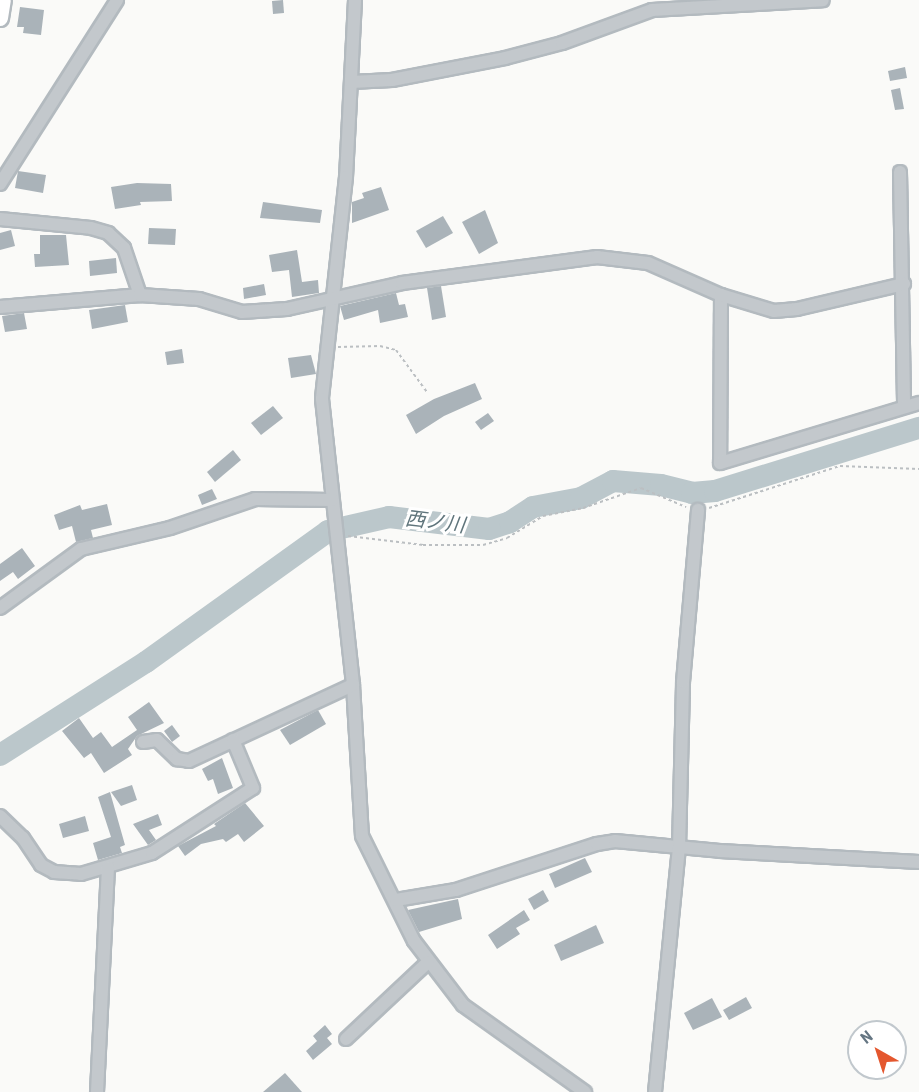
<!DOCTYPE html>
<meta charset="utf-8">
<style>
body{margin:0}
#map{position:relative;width:919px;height:1092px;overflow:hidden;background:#fafaf8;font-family:"Roboto Condensed","Noto Sans JP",sans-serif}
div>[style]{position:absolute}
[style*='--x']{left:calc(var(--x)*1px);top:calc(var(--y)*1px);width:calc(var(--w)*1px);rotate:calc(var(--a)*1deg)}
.river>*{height:22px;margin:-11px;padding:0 11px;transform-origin:11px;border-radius:11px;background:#bbc7cb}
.building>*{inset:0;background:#aab3b9}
.path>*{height:2px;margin-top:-1px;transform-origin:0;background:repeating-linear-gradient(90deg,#bbbfc2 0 3px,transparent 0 6px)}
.roads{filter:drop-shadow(2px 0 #b3babf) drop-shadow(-2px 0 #b3babf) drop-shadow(0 2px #b3babf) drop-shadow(0 -2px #b3babf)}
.minor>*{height:12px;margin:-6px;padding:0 6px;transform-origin:6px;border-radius:6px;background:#c3c8cc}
.secondary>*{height:16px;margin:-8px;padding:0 8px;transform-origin:8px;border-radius:8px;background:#fff}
span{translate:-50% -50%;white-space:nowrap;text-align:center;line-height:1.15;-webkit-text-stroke:6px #fff;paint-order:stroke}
.water-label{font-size:20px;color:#60757c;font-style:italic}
.north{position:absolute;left:847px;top:1020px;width:60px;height:60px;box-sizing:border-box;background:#fff;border:2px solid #c1c8cd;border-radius:50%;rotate:321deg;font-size:16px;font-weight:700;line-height:24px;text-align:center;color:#657683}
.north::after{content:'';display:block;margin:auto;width:21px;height:27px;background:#e4572e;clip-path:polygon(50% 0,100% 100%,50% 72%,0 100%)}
</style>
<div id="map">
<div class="river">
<i style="--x:0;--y:755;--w:173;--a:-32.5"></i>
<i style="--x:146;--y:662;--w:224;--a:-35.7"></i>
<i style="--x:328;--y:531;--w:63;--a:-12.9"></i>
<i style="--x:389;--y:517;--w:101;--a:6.8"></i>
<i style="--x:489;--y:529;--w:22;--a:-18"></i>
<i style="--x:510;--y:522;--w:27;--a:-33"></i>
<i style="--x:533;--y:507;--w:49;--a:-10.6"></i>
<i style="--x:581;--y:498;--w:36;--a:-28"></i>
<i style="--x:613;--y:481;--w:48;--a:4.8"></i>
<i style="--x:661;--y:485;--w:32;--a:14"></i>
<i style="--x:692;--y:493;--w:23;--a:-5"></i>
<i style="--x:715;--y:491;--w:214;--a:-17.2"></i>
</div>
<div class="building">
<i style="clip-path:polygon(283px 0,284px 13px,273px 14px,272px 1px)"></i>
<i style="clip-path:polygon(20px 7px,44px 10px,41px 35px,23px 33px,24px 27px,17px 27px)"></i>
<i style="clip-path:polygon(905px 67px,907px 78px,890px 81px,888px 71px)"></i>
<i style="clip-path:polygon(900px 88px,904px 109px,895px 110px,891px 90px)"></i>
<i style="clip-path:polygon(18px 171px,46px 175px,43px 193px,15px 188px)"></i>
<i style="clip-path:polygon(137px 183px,171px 184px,172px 201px,140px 202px,141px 205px,115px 209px,111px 187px)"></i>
<i style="clip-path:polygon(381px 187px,389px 210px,352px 223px,352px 202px,364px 198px,362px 193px)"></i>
<i style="clip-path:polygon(263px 202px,322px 210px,320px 223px,260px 218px)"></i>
<i style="clip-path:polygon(485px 210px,498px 243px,479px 254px,462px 222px)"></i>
<i style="clip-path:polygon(443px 216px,453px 233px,426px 248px,416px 231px)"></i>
<i style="clip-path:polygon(149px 228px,176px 229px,175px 245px,148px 244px)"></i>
<i style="clip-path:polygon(11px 230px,15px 246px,0 250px,0 233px)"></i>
<i style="clip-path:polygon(40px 235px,66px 235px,69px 265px,35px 267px,34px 254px,40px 254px)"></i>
<i style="clip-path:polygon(297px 250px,302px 282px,318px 280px,319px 293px,292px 297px,289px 270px,272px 272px,269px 255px)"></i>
<i style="clip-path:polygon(116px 258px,117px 273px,90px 276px,89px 261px)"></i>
<i style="clip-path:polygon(264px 284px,266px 295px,244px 299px,243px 288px)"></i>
<i style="clip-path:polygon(441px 286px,446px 317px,432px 320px,427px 288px)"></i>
<i style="clip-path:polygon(396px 293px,399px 305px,405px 304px,408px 317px,380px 323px,378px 310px,344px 320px,340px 306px)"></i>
<i style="clip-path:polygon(125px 305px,128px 322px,92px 329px,89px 310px)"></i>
<i style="clip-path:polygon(24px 313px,27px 329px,5px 332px,2px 316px)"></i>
<i style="clip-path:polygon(182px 349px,184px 363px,167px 365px,165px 352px)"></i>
<i style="clip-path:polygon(311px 355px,316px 374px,291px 378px,288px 358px)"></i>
<i style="clip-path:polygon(475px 383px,482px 399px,444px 416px,416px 434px,406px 415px,434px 399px)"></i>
<i style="clip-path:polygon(273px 406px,283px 418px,261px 435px,251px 423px)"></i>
<i style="clip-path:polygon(488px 413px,494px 421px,481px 430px,475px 422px)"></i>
<i style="clip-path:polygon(233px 450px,241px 460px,215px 482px,207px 472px)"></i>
<i style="clip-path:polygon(212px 489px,217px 499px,202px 505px,198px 495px)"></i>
<i style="clip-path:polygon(107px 504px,112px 525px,91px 530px,93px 538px,76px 542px,72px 526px,59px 530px,54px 515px,80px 505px,82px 510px)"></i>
<i style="clip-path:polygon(22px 548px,35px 566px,18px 579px,13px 572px,0 581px,0 564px)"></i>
<i style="clip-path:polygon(149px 702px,164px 723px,137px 736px,128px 749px,132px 755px,104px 773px,91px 753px,84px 758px,62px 731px,79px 718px,93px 738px,101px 732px,112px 747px,137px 730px,128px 717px)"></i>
<i style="clip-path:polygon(318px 710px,326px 724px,290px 745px,280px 730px)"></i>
<i style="clip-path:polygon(172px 725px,180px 736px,172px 742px,164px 731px)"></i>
<i style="clip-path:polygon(222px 758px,233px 788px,218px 794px,213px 779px,208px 781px,202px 769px)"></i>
<i style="clip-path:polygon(132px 785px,137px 800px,121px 806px,111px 792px)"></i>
<i style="clip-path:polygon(110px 792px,125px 845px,120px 847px,122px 853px,98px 860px,93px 843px,111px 837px,98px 797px)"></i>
<i style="clip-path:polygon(245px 803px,264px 826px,244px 842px,238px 834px,226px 842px,223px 839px,201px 844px,185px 856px,178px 846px,216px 826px,214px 824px)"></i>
<i style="clip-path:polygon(158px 814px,162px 825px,149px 830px,156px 840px,148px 845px,133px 824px)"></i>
<i style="clip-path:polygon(85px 816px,89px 831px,63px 838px,59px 824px)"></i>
<i style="clip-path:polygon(585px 858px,592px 872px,555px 888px,549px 874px)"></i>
<i style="clip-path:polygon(543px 890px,549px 901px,534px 910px,528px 899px)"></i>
<i style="clip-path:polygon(458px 899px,462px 919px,419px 932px,408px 910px)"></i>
<i style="clip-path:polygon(524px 910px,530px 920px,516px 928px,520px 934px,497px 949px,488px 935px)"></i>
<i style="clip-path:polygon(596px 925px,604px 943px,561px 961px,554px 945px)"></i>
<i style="clip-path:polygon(746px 997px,752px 1008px,729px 1020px,723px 1010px)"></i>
<i style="clip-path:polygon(712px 998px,722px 1017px,693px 1030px,684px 1013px)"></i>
<i style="clip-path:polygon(325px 1025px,332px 1034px,327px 1038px,332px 1044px,313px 1060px,306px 1051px,317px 1041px,313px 1036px)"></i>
<i style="clip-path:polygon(285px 1073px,302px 1092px,263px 1092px)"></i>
</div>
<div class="path">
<i style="--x:338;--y:347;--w:42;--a:-1.4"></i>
<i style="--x:380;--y:346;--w:16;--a:14"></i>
<i style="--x:396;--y:350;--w:52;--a:53.6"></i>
<i style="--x:709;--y:508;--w:138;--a:-17.8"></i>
<i style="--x:840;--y:466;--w:79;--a:2.2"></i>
<i style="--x:348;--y:536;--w:76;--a:6.8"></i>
<i style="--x:423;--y:545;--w:60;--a:0"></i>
<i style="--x:483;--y:545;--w:25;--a:-16"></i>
<i style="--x:507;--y:538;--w:42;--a:-31.4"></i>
<i style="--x:543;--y:516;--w:41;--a:-11.3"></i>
<i style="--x:583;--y:508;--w:61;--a:-19"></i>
<i style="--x:641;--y:488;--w:49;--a:22.9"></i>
</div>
<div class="roads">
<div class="minor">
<i style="--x:355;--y:0;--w:177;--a:92.9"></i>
<i style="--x:346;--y:177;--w:223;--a:96.2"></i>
<i style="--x:322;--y:399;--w:288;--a:83.8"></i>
<i style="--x:353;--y:685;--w:151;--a:86.6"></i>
<i style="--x:362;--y:836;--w:117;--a:63.7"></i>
<i style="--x:414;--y:941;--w:81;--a:52.6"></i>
<i style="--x:463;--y:1005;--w:150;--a:35.5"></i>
<i style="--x:351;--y:82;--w:41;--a:-2.8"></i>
<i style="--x:392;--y:80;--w:115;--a:-11"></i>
<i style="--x:505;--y:58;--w:59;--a:-14.7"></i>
<i style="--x:562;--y:43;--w:96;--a:-20.1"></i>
<i style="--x:652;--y:10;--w:171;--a:-3.3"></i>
<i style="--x:900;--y:172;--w:235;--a:89"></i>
<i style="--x:0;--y:184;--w:218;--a:-57.5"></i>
<i style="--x:0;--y:219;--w:91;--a:5.6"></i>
<i style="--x:91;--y:228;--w:18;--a:16"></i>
<i style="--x:108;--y:233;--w:22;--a:43"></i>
<i style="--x:124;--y:248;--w:50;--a:71.2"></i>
<i style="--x:721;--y:295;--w:168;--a:90.3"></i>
<i style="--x:720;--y:463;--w:208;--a:-16.8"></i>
<i style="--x:0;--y:307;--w:141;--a:-4.9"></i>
<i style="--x:140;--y:295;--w:59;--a:3.9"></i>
<i style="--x:199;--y:299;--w:45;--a:16.8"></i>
<i style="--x:242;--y:312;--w:45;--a:-3.8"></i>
<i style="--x:287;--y:309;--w:118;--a:-12.7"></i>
<i style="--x:402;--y:283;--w:197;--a:-7.6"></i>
<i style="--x:597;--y:257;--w:51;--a:6.7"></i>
<i style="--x:648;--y:263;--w:80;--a:23.7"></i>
<i style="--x:721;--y:295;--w:55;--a:16.8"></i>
<i style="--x:774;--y:311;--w:23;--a:-5"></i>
<i style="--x:797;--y:309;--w:110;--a:-13.2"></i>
<i style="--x:0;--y:608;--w:100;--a:-36.1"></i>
<i style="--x:81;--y:549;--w:91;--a:-13.3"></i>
<i style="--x:170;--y:528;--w:90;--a:-18.8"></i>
<i style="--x:255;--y:499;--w:77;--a:0.7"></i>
<i style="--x:143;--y:742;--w:14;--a:-8"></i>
<i style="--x:157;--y:740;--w:28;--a:44"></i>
<i style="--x:177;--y:759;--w:12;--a:9"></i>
<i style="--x:189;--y:761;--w:181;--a:-24.9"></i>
<i style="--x:0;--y:816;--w:32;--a:44"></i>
<i style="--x:23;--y:838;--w:32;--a:56"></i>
<i style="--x:41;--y:865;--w:15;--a:28"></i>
<i style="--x:54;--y:872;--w:27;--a:4"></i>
<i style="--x:81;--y:874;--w:74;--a:-16.5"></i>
<i style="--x:152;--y:853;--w:120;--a:-32.8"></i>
<i style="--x:253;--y:788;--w:52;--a:-112.6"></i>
<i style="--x:396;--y:900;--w:61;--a:-9.5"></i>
<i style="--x:456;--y:890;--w:148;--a:-18.1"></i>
<i style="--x:597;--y:844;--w:18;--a:-9"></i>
<i style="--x:615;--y:841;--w:105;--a:5.4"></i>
<i style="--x:720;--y:851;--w:199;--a:3.2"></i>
<i style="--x:346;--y:1039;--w:112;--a:-43.2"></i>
<i style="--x:97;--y:1092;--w:225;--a:-87.2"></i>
<i style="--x:655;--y:1092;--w:245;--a:-84.4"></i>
<i style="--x:679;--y:848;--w:166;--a:-88.6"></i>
<i style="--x:683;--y:682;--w:173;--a:-85"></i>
</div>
<div class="secondary">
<i style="--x:0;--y:18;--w:18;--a:-81"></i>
</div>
</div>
<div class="water-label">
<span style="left:435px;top:522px;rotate:7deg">西ノ川</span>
</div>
<div class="north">N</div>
</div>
